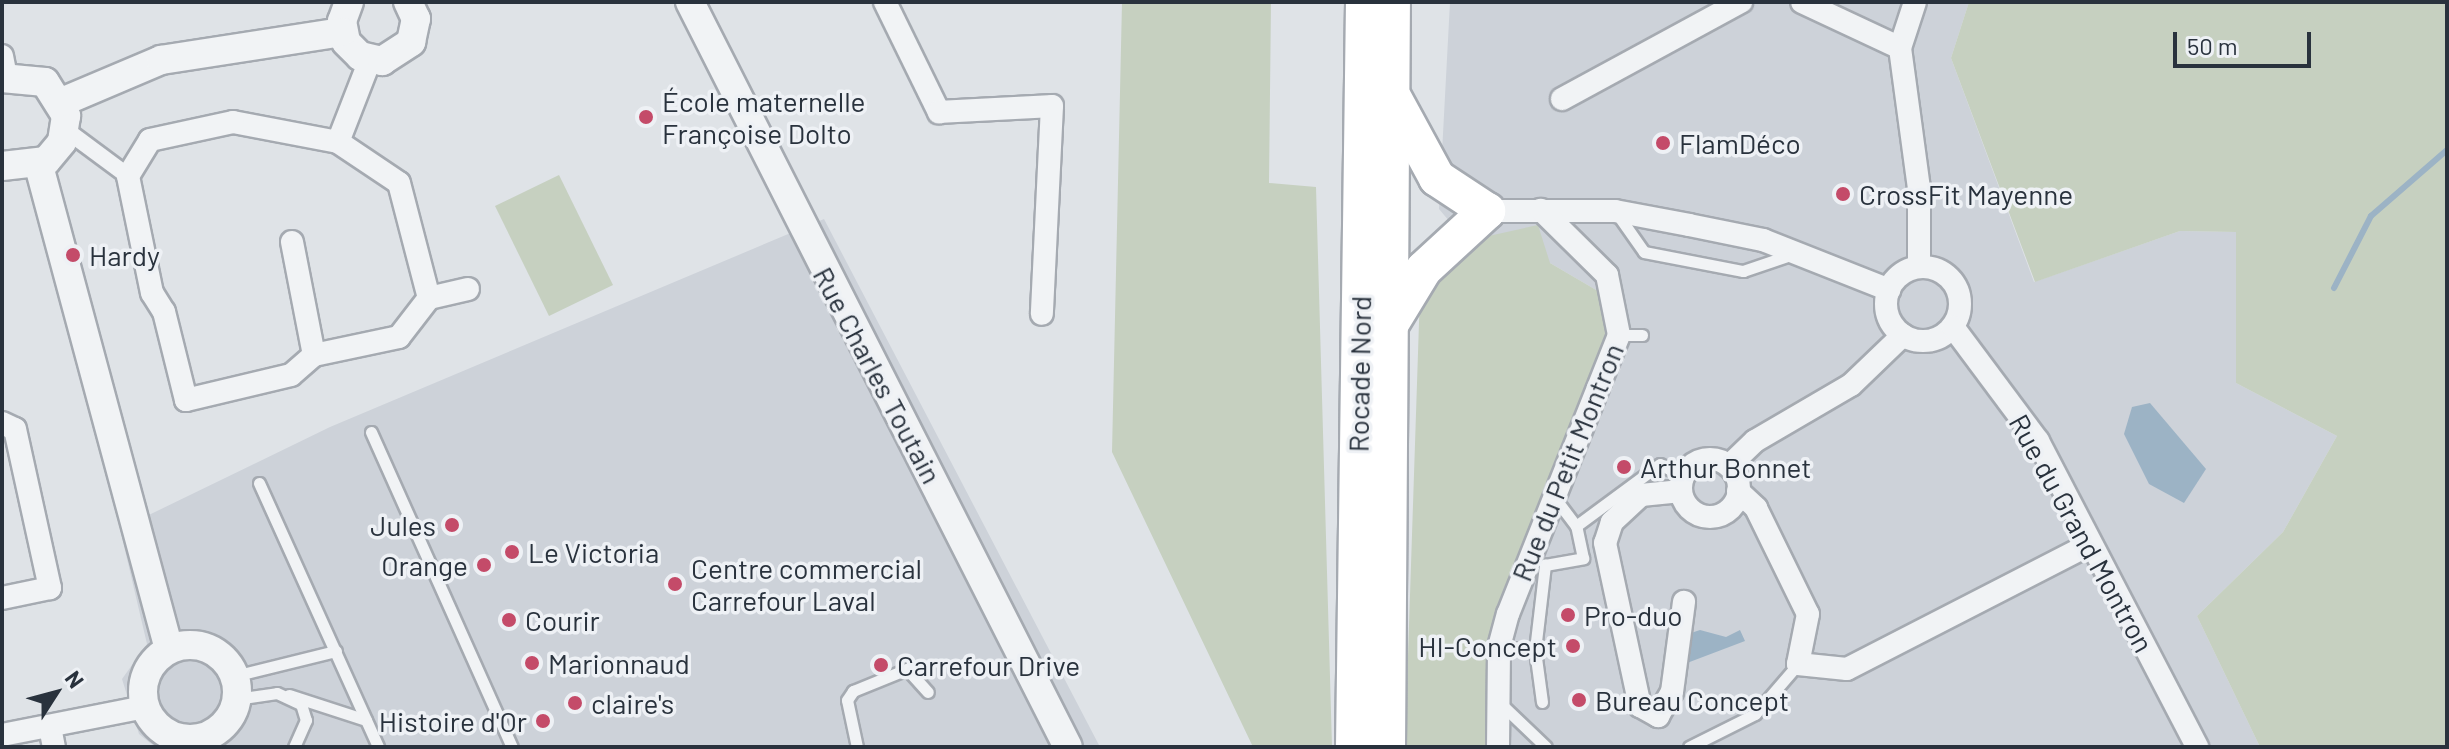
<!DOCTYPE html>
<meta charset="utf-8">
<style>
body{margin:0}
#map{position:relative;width:2449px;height:749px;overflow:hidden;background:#dfe3e7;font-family:Barlow,sans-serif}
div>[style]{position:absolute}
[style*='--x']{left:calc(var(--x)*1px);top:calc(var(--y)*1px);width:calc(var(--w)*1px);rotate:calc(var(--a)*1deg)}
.built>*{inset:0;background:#cdd2d9}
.green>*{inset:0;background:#c6d0c0}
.water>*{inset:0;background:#9cb3c5}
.stream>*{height:6px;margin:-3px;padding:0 3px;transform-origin:3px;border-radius:3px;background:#9cb3c5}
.roads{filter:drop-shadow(2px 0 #a5aab1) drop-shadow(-2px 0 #a5aab1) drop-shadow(0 2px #a5aab1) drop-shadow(0 -2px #a5aab1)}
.service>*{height:11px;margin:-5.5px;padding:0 5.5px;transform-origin:5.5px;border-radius:5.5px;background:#f1f3f5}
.pedestrian>*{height:16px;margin:-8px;padding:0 8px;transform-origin:8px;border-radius:8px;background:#f1f3f5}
.minor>*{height:22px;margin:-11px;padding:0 11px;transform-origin:11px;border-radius:11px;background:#f1f3f5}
.minor>.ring{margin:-11px;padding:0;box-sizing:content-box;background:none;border:22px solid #f1f3f5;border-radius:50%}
.tertiary>*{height:28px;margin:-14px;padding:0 14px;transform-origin:14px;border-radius:14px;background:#f1f3f5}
.tertiary>.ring{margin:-14px;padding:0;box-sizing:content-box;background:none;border:28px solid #f1f3f5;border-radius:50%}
.primary>*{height:36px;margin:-18px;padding:0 18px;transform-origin:18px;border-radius:18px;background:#fff}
.dots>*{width:22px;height:22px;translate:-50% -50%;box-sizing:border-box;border:4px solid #eef1f5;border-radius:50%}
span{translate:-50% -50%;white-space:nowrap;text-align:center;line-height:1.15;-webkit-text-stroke:7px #eef1f5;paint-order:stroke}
.poi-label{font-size:28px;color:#29323d}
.left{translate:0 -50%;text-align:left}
.right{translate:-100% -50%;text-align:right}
.street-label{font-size:28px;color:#29323d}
.frame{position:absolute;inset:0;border:4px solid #29323d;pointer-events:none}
.north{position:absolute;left:16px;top:653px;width:80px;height:80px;-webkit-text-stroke:6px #eef1f5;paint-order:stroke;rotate:54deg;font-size:22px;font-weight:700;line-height:32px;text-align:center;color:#29323d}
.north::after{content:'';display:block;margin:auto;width:28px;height:36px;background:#29323d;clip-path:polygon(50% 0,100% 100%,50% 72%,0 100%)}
.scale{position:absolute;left:2173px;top:32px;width:138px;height:36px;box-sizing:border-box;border:4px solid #29323d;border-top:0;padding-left:10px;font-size:24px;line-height:28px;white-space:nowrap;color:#29323d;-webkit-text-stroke:6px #eef1f5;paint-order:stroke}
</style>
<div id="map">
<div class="built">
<i style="clip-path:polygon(1450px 2px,1969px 2px,1951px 58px,2034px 282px,2180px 231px,2236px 232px,2236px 383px,2337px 436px,2283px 532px,2197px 616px,2260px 747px,1486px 747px,1488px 666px,1603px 294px,1550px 263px,1466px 241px,1439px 209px)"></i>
<i style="clip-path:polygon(824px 219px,1100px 747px,155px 747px,139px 734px,122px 679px,147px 644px,120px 529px,330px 427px)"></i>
</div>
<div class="green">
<i style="clip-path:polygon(1122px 2px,1271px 2px,1269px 183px,1316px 187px,1332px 747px,1253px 747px,1112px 452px)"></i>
<i style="clip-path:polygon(1969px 2px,2447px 2px,2447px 747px,2260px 747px,2197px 616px,2283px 532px,2337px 436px,2236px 383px,2236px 232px,2180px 231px,2035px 282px,1951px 58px)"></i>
<i style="clip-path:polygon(559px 175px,613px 285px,549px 316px,495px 206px)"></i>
<i style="clip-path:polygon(1538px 225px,1550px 263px,1603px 294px,1611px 327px,1488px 666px,1486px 747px,1405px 747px,1420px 292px,1466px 241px)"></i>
</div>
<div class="water">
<i style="clip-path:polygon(2150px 403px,2206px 469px,2184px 503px,2149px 484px,2124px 434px,2132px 407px)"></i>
<i style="clip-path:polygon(1700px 630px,1726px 637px,1740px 630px,1745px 641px,1687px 663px,1688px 634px)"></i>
</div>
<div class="stream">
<i style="--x:2334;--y:288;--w:81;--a:-62.8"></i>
<i style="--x:2371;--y:216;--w:101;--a:-41"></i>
</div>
<div class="roads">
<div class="service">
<i style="--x:1618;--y:215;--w:45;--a:54.9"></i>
<i style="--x:1644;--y:252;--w:101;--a:10.9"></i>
<i style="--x:1743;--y:271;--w:53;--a:-18.8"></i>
<i style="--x:1619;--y:335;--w:23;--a:0"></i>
<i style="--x:371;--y:432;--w:345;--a:65.9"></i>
<i style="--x:259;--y:483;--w:290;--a:65.7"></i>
<i style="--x:1576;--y:526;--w:104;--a:-36.4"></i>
<i style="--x:1660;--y:464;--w:26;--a:29"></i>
<i style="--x:1499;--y:647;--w:36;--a:5"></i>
<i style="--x:234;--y:676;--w:105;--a:-13.8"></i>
<i style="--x:289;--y:695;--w:81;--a:18"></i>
<i style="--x:236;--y:699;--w:41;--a:-8.3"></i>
<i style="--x:277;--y:693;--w:26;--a:25"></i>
<i style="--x:301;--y:704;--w:17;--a:73"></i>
<i style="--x:306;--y:720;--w:30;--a:114"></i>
<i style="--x:1542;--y:702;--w:52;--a:-97.7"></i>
<i style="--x:1535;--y:650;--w:86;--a:-83.3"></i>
<i style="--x:1545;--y:565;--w:39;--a:-10"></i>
<i style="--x:1583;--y:558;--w:33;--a:-102"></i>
<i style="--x:1576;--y:526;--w:36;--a:-127"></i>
<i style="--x:1501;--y:704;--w:62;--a:43.7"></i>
<i style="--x:857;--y:747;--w:48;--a:-102"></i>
<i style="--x:847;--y:700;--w:11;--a:-56"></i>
<i style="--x:853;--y:691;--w:58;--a:-22.2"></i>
<i style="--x:907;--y:669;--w:31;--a:48"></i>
<i style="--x:1689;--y:747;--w:74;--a:-26.6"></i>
<i style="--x:1755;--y:714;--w:66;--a:-49.3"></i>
</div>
<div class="pedestrian">
<i style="--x:66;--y:130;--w:77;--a:36.6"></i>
</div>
<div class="minor">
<i style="--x:885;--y:2;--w:123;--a:63.9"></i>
<i style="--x:939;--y:112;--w:113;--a:-3"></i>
<i style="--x:1052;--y:106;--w:208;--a:92.8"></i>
<i style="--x:1802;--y:2;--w:108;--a:25.1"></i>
<i style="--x:1900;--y:48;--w:48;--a:-71.9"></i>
<i style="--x:1900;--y:48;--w:141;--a:82.3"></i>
<i style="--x:1919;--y:188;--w:79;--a:90"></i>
<i style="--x:2;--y:56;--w:20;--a:79"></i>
<i style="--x:1562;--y:99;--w:204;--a:-28.5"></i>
<i style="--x:233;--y:122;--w:107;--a:10.8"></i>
<i style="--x:338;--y:142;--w:73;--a:33.9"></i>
<i style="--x:399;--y:183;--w:119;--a:75.4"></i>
<i style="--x:429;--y:298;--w:49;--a:127.6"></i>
<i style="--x:399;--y:337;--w:87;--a:168"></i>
<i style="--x:314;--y:355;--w:30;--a:139"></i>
<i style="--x:291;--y:375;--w:108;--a:166.6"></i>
<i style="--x:186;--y:400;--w:91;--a:-104"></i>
<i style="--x:164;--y:312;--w:22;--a:-122"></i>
<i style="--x:152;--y:293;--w:119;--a:-101.6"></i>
<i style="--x:128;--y:176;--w:42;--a:-58.6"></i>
<i style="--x:150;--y:140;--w:85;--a:-12.2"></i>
<i style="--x:338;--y:142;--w:88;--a:-68.7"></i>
<i style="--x:1487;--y:211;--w:128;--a:0"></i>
<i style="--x:1615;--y:211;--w:75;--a:10.7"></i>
<i style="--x:1689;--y:225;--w:76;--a:11.5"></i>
<i style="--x:1763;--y:240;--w:136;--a:21.6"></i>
<i style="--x:292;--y:242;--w:115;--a:79"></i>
<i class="ring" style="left:1886px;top:267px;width:52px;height:52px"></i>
<i style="--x:429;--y:298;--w:40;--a:-13"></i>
<i style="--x:1953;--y:327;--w:142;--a:53.3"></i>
<i style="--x:2038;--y:441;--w:345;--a:62.5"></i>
<i style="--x:2;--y:423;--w:14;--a:25"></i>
<i style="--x:15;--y:429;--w:163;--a:77.6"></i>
<i style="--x:50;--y:588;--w:49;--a:168.2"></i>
<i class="ring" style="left:1681px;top:459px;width:36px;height:36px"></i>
<i style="--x:1729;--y:466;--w:36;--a:-44"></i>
<i style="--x:1755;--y:441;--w:111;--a:-30.3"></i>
<i style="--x:1851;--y:385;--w:72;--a:-43.9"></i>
<i style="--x:1681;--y:491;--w:40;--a:174.3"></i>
<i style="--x:1641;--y:495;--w:40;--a:137"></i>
<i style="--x:1612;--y:522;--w:22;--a:108"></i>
<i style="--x:1605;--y:543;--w:167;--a:77.9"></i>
<i style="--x:1640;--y:706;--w:21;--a:29"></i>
<i style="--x:1658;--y:716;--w:28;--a:-60"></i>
<i style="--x:1672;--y:692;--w:91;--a:-82.4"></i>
<i style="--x:1738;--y:491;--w:25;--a:43"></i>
<i style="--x:1756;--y:508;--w:118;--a:63.9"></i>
<i style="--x:1808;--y:614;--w:51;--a:101.3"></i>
<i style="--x:1798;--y:664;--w:49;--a:5.8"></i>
<i style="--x:1847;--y:669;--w:273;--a:-27.2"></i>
<i style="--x:50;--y:727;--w:20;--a:79"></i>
<i style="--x:2;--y:735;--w:146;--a:-11.1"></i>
<i style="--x:1498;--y:747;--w:100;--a:-89.4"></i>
<i style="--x:1499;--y:647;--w:34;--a:-75"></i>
<i style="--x:1508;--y:614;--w:300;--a:-68.3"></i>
<i style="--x:1619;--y:335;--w:61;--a:-101.3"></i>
<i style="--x:1607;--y:275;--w:93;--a:-135.4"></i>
</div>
<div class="tertiary">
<i style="--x:349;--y:2;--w:20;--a:110"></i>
<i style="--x:342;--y:21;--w:21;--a:79"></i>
<i style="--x:346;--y:42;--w:20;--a:45"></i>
<i style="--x:360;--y:56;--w:23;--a:13"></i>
<i style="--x:382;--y:61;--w:35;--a:-33"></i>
<i style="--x:411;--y:42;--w:24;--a:-78"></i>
<i style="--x:416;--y:19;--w:19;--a:-115"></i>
<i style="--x:690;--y:2;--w:835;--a:63.1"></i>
<i style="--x:2;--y:78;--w:43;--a:5.3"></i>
<i style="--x:45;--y:82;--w:40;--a:58"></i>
<i style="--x:66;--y:116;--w:26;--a:99"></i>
<i style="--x:62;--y:142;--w:25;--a:130"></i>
<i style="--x:46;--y:161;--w:44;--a:173.5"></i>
<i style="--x:62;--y:102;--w:108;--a:-23"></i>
<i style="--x:161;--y:60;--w:183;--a:-8.8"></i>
<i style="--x:39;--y:166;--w:500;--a:74.94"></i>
<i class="ring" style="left:143px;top:645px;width:66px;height:66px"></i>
</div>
<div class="primary">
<i style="--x:1391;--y:323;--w:63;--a:-58.6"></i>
<i style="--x:1424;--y:269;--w:86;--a:-42.6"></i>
<i style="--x:1487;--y:211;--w:60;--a:-146.6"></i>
<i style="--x:1437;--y:178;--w:90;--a:-118.6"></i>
<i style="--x:1354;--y:747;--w:745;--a:-89.23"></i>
<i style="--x:1387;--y:747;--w:745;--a:-89.62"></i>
</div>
</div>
<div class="dots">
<i style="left:646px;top:117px;background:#c44b69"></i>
<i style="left:1663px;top:143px;background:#c44b69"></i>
<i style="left:1843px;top:194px;background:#c44b69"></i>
<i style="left:73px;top:255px;background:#c44b69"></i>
<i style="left:1624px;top:467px;background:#c44b69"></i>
<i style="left:452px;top:525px;background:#c44b69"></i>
<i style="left:512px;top:552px;background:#c44b69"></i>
<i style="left:484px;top:565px;background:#c44b69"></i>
<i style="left:675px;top:584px;background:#c44b69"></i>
<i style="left:1568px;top:615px;background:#c44b69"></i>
<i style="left:509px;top:620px;background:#c44b69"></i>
<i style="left:1573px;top:646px;background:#c44b69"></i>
<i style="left:532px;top:663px;background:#c44b69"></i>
<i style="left:881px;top:665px;background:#c44b69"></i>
<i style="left:1579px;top:700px;background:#c44b69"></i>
<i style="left:575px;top:703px;background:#c44b69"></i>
<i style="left:543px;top:721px;background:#c44b69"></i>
</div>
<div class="poi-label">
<span class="left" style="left:662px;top:117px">École maternelle<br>Françoise Dolto</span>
<span class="left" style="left:1679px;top:143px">FlamDéco</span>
<span class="left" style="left:1859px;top:194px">CrossFit Mayenne</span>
<span class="left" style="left:89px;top:255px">Hardy</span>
<span class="left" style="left:1640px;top:467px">Arthur Bonnet</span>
<span class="right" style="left:436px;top:525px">Jules</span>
<span class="left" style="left:528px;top:552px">Le Victoria</span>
<span class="right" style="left:468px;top:565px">Orange</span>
<span class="left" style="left:691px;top:584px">Centre commercial<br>Carrefour Laval</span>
<span class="left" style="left:1584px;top:615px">Pro-duo</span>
<span class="left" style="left:525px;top:620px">Courir</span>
<span class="right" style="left:1557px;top:646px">HI-Concept</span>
<span class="left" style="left:548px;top:663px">Marionnaud</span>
<span class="left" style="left:897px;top:665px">Carrefour Drive</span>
<span class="left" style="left:1595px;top:700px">Bureau Concept</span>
<span class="left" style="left:591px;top:703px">claire's</span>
<span class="right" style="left:527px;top:721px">Histoire d'Or</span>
</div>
<div class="street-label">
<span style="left:1359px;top:374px;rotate:-89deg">Rocade Nord</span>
<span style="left:878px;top:375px;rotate:62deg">Rue Charles Toutain</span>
<span style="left:1567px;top:462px;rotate:-68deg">Rue du Petit Montron</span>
<span style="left:2082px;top:533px;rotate:61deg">Rue du Grand Montron</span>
</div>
<div class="frame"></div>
<div class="north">N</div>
<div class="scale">50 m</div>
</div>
